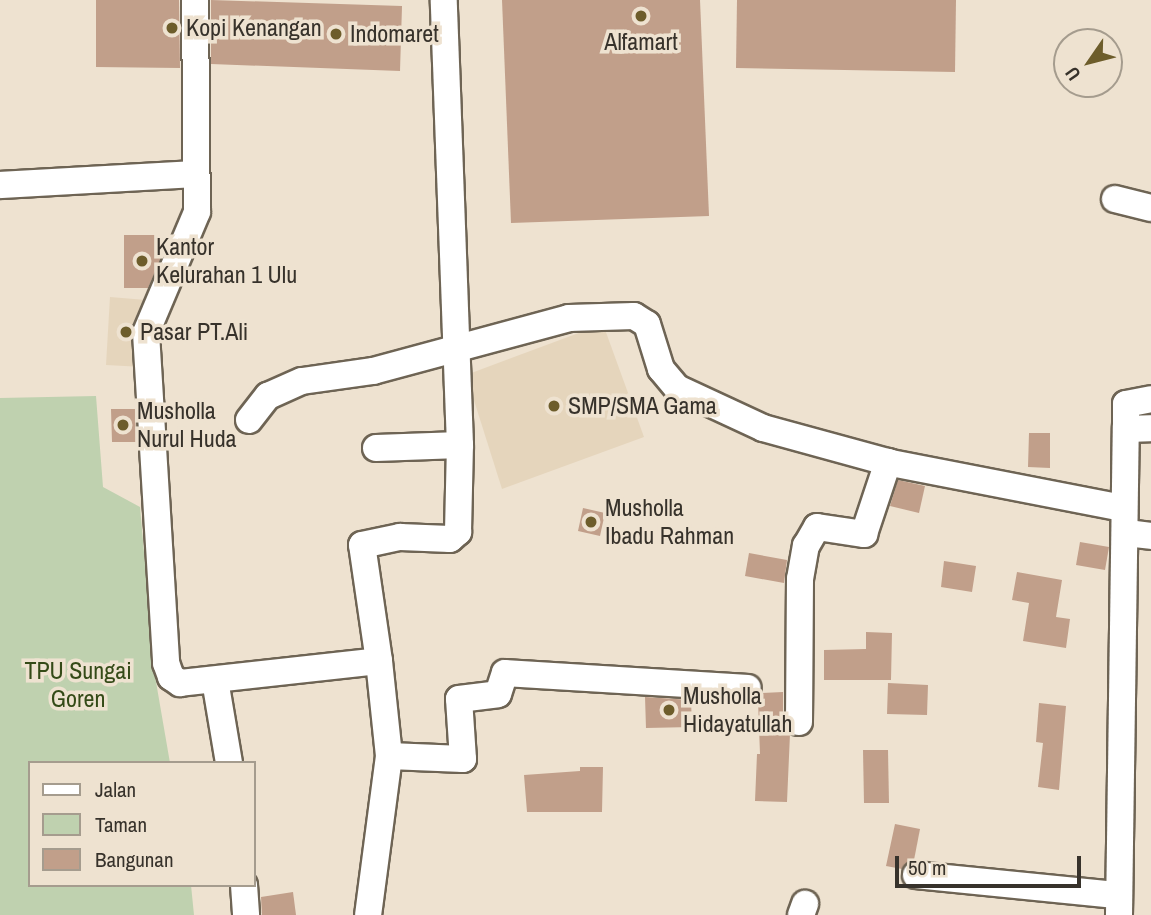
<!DOCTYPE html>
<style>
body{margin:0}
#map{position:relative;width:1151px;height:915px;overflow:hidden;background:#eee2d0;font-family:"Archivo Narrow",sans-serif}
div>[style]{position:absolute}
[style*='--x']{left:calc(var(--x)*1px);top:calc(var(--y)*1px);width:calc(var(--w)*1px);rotate:calc(var(--a)*1deg)}
.built>*{inset:0;background:#e5d5bc}
.green>*{inset:0;background:#bfd1af}
.building>*{inset:0;background:#c19f8a}
.roads{filter:drop-shadow(2px 0 #6e6454) drop-shadow(-2px 0 #6e6454) drop-shadow(0 2px #6e6454) drop-shadow(0 -2px #6e6454)}
.street>*{height:26px;margin:-13px;padding:0 13px;transform-origin:13px;border-radius:13px;background:#fff}
.dots>*{width:19px;height:19px;translate:-50% -50%;box-sizing:border-box;border:4px solid #eee2d0;border-radius:50%}
span{translate:-50% -50%;white-space:nowrap;text-align:center;line-height:1.15;-webkit-text-stroke:7px #eee2d0;paint-order:stroke}
.poi-label{font-size:24px;color:#37322b}
.left{translate:0 -50%;text-align:left}
.park-label{font-size:24px;color:#344a17}
.legend{position:absolute;left:28px;top:761px;width:228px;height:126px;box-sizing:border-box;background:#eee2d0;border:2px solid #a59c8e;margin:0;padding:9px 12px;list-style:none;font-size:21px;color:#37322b}
.legend li{display:flex;align-items:center;gap:14px;height:35px}
.legend b{width:35px;border:2px solid #a59c8e}
.north{position:absolute;left:1053px;top:28px;width:70px;height:70px;box-sizing:border-box;background:#eee2d0;border:2px solid #a59c8e;border-radius:50%;rotate:235deg;font-size:19px;font-weight:700;line-height:28px;text-align:center;color:#37322b}
.north::after{content:'';display:block;margin:auto;width:24px;height:32px;background:#6d5d2b;clip-path:polygon(50% 0,100% 100%,50% 72%,0 100%)}
.scale{position:absolute;left:895px;top:856px;width:186px;height:32px;box-sizing:border-box;border:4px solid #37322b;border-top:0;padding-left:9px;font-size:21px;line-height:24px;white-space:nowrap;color:#37322b;-webkit-text-stroke:5px #eee2d0;paint-order:stroke}
</style>
<div id="map">
<div class="built">
<i style="clip-path:polygon(110px 297px,146px 300px,143px 367px,106px 365px)"></i>
<i style="clip-path:polygon(603px 324px,644px 437px,502px 489px,466px 375px)"></i>
</div>
<div class="green">
<i style="clip-path:polygon(96px 396px,103px 487px,140px 507px,155px 676px,170px 763px,30px 763px,30px 885px,191px 885px,194px 915px,0 915px,0 398px)"></i>
</div>
<div class="building">
<i style="clip-path:polygon(96px 0,179px 0,180px 68px,96px 67px)"></i>
<i style="clip-path:polygon(211px 0,402px 6px,400px 71px,211px 64px)"></i>
<i style="clip-path:polygon(502px 0,700px 0,709px 216px,511px 223px)"></i>
<i style="clip-path:polygon(737px 0,956px 0,955px 72px,736px 68px)"></i>
<i style="clip-path:polygon(124px 235px,161px 235px,161px 258px,148px 288px,124px 288px)"></i>
<i style="clip-path:polygon(111px 409px,135px 409px,136px 442px,112px 442px)"></i>
<i style="clip-path:polygon(1029px 433px,1050px 433px,1050px 468px,1028px 467px)"></i>
<i style="clip-path:polygon(898px 480px,925px 486px,919px 513px,890px 506px)"></i>
<i style="clip-path:polygon(583px 508px,605px 513px,600px 536px,578px 531px)"></i>
<i style="clip-path:polygon(1080px 542px,1109px 547px,1105px 570px,1076px 565px)"></i>
<i style="clip-path:polygon(749px 553px,787px 560px,784px 583px,745px 576px)"></i>
<i style="clip-path:polygon(944px 561px,976px 566px,972px 592px,941px 587px)"></i>
<i style="clip-path:polygon(1017px 572px,1062px 580px,1056px 617px,1070px 619px,1066px 648px,1023px 641px,1029px 603px,1012px 600px)"></i>
<i style="clip-path:polygon(866px 632px,892px 633px,891px 680px,824px 680px,824px 650px,866px 649px)"></i>
<i style="clip-path:polygon(888px 683px,928px 685px,927px 715px,887px 714px)"></i>
<i style="clip-path:polygon(783px 692px,783px 723px,790px 734px,787px 802px,755px 801px,757px 754px,760px 754px,758px 700px,762px 693px)"></i>
<i style="clip-path:polygon(645px 697px,691px 700px,692px 727px,646px 728px)"></i>
<i style="clip-path:polygon(1039px 703px,1066px 706px,1059px 790px,1038px 787px,1043px 743px,1036px 742px)"></i>
<i style="clip-path:polygon(863px 750px,888px 750px,889px 803px,864px 803px)"></i>
<i style="clip-path:polygon(580px 767px,603px 767px,602px 812px,527px 812px,524px 775px,580px 771px)"></i>
<i style="clip-path:polygon(895px 824px,920px 829px,914px 860px,902px 869px,886px 866px)"></i>
<i style="clip-path:polygon(293px 892px,296px 915px,262px 915px,261px 897px)"></i>
</div>
<div class="roads">
<div class="street">
<i style="--x:195;--y:0;--w:212;--a:89.5"></i>
<i style="--x:197;--y:212;--w:131;--a:112.9"></i>
<i style="--x:146;--y:333;--w:331;--a:86.5"></i>
<i style="--x:166;--y:663;--w:15;--a:70"></i>
<i style="--x:171;--y:677;--w:11;--a:34"></i>
<i style="--x:180;--y:683;--w:200;--a:-6.3"></i>
<i style="--x:379;--y:661;--w:96;--a:84"></i>
<i style="--x:389;--y:756;--w:160;--a:97.5"></i>
<i style="--x:0;--y:185;--w:196;--a:-3.2"></i>
<i style="--x:1115;--y:199;--w:37;--a:14"></i>
<i style="--x:249;--y:420;--w:31;--a:-52"></i>
<i style="--x:268;--y:396;--w:37;--a:-24"></i>
<i style="--x:302;--y:381;--w:72;--a:-8"></i>
<i style="--x:373;--y:371;--w:203;--a:-15.1"></i>
<i style="--x:569;--y:318;--w:65;--a:-1.8"></i>
<i style="--x:634;--y:316;--w:15;--a:32"></i>
<i style="--x:647;--y:324;--w:47;--a:72.7"></i>
<i style="--x:661;--y:369;--w:25;--a:50"></i>
<i style="--x:677;--y:388;--w:95;--a:24.9"></i>
<i style="--x:763;--y:428;--w:133;--a:15.3"></i>
<i style="--x:891;--y:463;--w:236;--a:11"></i>
<i style="--x:1126;--y:429;--w:25;--a:-90"></i>
<i style="--x:1126;--y:404;--w:25;--a:-11"></i>
<i style="--x:376;--y:448;--w:84;--a:-2"></i>
<i style="--x:1135;--y:534;--w:16;--a:7"></i>
<i style="--x:379;--y:661;--w:117;--a:-98.3"></i>
<i style="--x:362;--y:545;--w:39;--a:-12"></i>
<i style="--x:400;--y:537;--w:50;--a:2.3"></i>
<i style="--x:450;--y:539;--w:11;--a:-41"></i>
<i style="--x:458;--y:532;--w:87;--a:-88.7"></i>
<i style="--x:460;--y:445;--w:445;--a:-92.1"></i>
<i style="--x:215;--y:680;--w:84;--a:80.4"></i>
<i style="--x:799;--y:722;--w:143;--a:-89.6"></i>
<i style="--x:800;--y:579;--w:34;--a:-80"></i>
<i style="--x:806;--y:546;--w:22;--a:-60"></i>
<i style="--x:817;--y:527;--w:48;--a:8.5"></i>
<i style="--x:864;--y:534;--w:76;--a:-71.6"></i>
<i style="--x:389;--y:756;--w:74;--a:2.3"></i>
<i style="--x:463;--y:759;--w:60;--a:-93.8"></i>
<i style="--x:459;--y:699;--w:39;--a:-7"></i>
<i style="--x:498;--y:694;--w:22;--a:-72"></i>
<i style="--x:505;--y:673;--w:243;--a:3.5"></i>
<i style="--x:916;--y:875;--w:203;--a:5.7"></i>
<i style="--x:244;--y:885;--w:30;--a:86"></i>
<i style="--x:801;--y:915;--w:12;--a:-70"></i>
<i style="--x:1119;--y:915;--w:486;--a:-89.2"></i>
<i style="--x:1126;--y:429;--w:25;--a:-2"></i>
</div>
</div>
<div class="dots">
<i style="left:641px;top:16px;background:#6d5d2b"></i>
<i style="left:172px;top:28px;background:#6d5d2b"></i>
<i style="left:336px;top:34px;background:#6d5d2b"></i>
<i style="left:142px;top:261px;background:#6d5d2b"></i>
<i style="left:126px;top:332px;background:#6d5d2b"></i>
<i style="left:554px;top:406px;background:#6d5d2b"></i>
<i style="left:123px;top:425px;background:#6d5d2b"></i>
<i style="left:591px;top:522px;background:#6d5d2b"></i>
<i style="left:669px;top:710px;background:#6d5d2b"></i>
</div>
<div class="poi-label">
<span class="left" style="left:186px;top:28px">Kopi Kenangan</span>
<span class="left" style="left:350px;top:34px">Indomaret</span>
<span style="left:641px;top:42px">Alfamart</span>
<span class="left" style="left:156px;top:261px">Kantor<br>Kelurahan 1 Ulu</span>
<span class="left" style="left:140px;top:332px">Pasar PT.Ali</span>
<span class="left" style="left:568px;top:406px">SMP/SMA Gama</span>
<span class="left" style="left:137px;top:425px">Musholla<br>Nurul Huda</span>
<span class="left" style="left:605px;top:522px">Musholla<br>Ibadu Rahman</span>
<span class="left" style="left:683px;top:710px">Musholla<br>Hidayatullah</span>
</div>
<div class="park-label">
<span style="left:78px;top:685px">TPU Sungai<br>Goren</span>
</div>
<ul class="legend">
<li><b style="height:9px;background:#fff"></b>Jalan</li>
<li><b style="height:19px;background:#bfd1af"></b>Taman</li>
<li><b style="height:19px;background:#c19f8a"></b>Bangunan</li>
</ul>
<div class="north">U</div>
<div class="scale">50 m</div>
</div>
